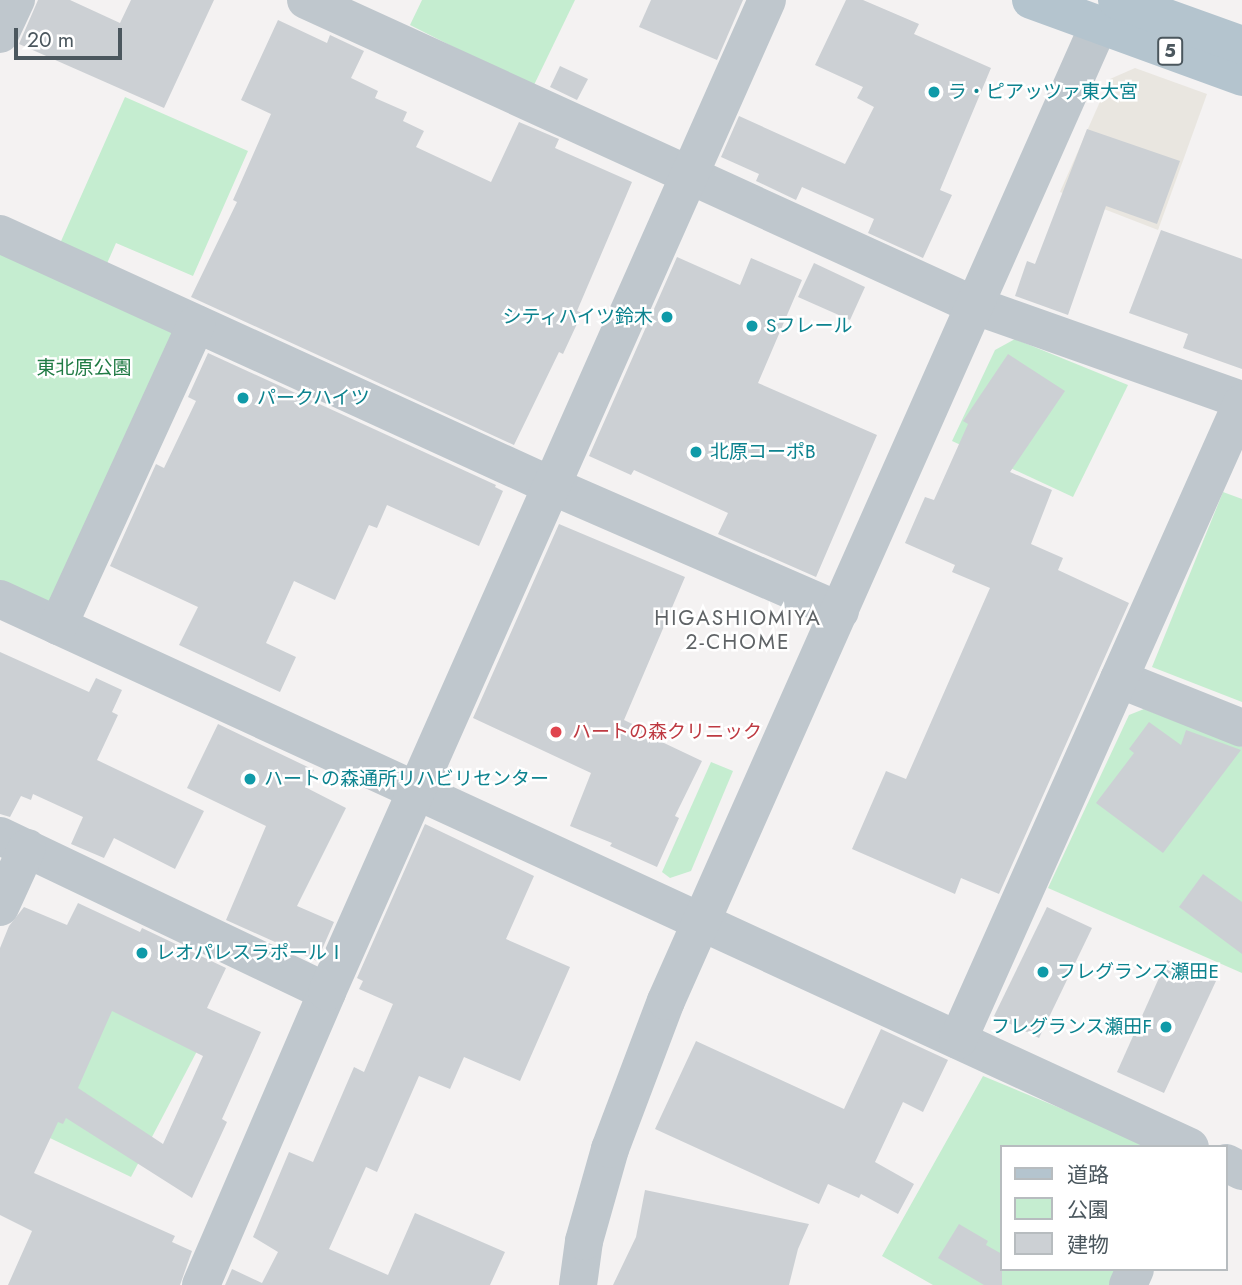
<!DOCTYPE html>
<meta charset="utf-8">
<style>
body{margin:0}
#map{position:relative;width:1242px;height:1285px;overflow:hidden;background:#f4f2f2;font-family:Jost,"Noto Sans JP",sans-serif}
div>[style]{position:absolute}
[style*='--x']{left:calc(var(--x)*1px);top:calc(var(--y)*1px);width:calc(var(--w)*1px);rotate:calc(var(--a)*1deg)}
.commercial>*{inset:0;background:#e9e6e0}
.green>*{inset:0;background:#c5edd0}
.building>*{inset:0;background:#ccd0d4}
.minor>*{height:38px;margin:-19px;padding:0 19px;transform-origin:19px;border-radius:19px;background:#bfc7cd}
.major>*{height:38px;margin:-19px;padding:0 19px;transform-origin:19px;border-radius:19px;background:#b4c4ce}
.dots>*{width:19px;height:19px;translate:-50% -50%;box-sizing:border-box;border:4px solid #fff;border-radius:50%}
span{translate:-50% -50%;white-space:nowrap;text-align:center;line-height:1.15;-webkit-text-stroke:5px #fff;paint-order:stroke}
.shield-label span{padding:2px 5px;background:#fff;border:2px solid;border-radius:5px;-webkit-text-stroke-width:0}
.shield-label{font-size:18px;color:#4b575e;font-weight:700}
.culture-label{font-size:19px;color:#0d838f}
.left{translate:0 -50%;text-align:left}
.right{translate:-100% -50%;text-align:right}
.park-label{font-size:19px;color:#207b44}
.health-label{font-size:19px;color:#be3a42}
.neighbourhood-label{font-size:21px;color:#5f6366;letter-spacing:2px}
.legend{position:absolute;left:1000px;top:1145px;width:228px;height:126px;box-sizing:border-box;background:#fff;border:2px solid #b7bcbf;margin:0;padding:9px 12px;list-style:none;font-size:21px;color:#4b575e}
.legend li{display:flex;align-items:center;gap:14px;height:35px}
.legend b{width:35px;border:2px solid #b7bcbf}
.scale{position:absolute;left:14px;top:28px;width:108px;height:32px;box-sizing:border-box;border:4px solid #4b575e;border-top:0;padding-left:9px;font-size:21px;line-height:24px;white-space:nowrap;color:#4b575e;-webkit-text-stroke:5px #fff;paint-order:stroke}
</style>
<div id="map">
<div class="commercial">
<i style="clip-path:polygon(1135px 68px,1207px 94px,1158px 230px,1060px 192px,1110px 79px)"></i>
</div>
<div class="green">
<i style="clip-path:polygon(422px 0,575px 0,533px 87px,410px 25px)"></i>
<i style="clip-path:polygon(125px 97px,248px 151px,193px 276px,116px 243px,105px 268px,58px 248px)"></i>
<i style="clip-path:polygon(0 234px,196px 324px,58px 626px,0 599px)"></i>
<i style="clip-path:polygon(1015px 339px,1128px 385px,1073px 497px,952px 441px,995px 350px)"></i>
<i style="clip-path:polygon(1223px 492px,1242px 499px,1242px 702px,1152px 667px)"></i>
<i style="clip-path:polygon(1144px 709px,1242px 747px,1242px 973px,1048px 888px,1129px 715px)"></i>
<i style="clip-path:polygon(711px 762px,733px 771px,691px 871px,670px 878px,662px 872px)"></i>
<i style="clip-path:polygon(66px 958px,217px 1013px,131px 1177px,0 1114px,0 1081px)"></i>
<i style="clip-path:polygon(983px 1076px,1154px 1147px,1002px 1147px,1002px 1269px,1116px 1269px,1109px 1285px,933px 1285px,882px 1256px)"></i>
</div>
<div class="building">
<i style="clip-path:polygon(38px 0,70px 0,120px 23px,131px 0,214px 0,164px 108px,19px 44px)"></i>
<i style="clip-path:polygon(651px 0,743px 0,717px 60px,639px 27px)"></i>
<i style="clip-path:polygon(846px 0,863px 0,919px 24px,914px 34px,991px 68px,940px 190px,952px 195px,923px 258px,868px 233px,874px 219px,802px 187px,796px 200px,756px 181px,759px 174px,721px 157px,739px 116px,845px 164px,874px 107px,857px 98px,863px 87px,815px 65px)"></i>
<i style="clip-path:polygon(278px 20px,327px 43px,330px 35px,364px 51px,351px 78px,378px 91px,375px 98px,407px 112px,403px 121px,424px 131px,416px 147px,491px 182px,519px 122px,559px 139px,555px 148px,632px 182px,577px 311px,582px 313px,563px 354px,559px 352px,514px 445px,191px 297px,237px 202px,233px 200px,271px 114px,241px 100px)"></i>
<i style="clip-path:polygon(560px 66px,588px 79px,577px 100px,550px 87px)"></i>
<i style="clip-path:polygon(1087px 129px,1180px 161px,1157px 224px,1106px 206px,1068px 315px,1015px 296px,1027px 261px,1035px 264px)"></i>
<i style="clip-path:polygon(1161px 230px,1242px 259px,1242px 369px,1183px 348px,1188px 334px,1129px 313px)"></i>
<i style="clip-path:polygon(677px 257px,740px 285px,751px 258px,802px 280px,758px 383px,877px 435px,816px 577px,718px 534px,728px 513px,634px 470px,631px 475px,589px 456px)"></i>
<i style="clip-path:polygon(814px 263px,865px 287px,850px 320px,798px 297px)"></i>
<i style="clip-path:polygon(208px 353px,496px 485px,495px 487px,503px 491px,479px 546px,387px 505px,377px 528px,369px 525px,335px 600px,294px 581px,266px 643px,296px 657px,280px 692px,179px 645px,198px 607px,110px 566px,156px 464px,164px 468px,196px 401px,188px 397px)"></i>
<i style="clip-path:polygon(1008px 354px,1065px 391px,1010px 472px,1052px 490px,1031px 544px,1063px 558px,1058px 570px,1129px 603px,999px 894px,961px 878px,955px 894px,852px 849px,886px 771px,906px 779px,990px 588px,952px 572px,955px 565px,905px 543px,925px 497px,934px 500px,968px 424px,963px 421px)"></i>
<i style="clip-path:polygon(559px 524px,685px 577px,624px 720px,647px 731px,645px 734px,702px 761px,675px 816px,679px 818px,657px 867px,610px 846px,612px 843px,570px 826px,591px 773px,473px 718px)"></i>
<i style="clip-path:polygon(0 652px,89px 692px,96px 678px,122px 690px,112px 712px,118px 715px,97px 760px,204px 811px,175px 869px,114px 838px,104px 858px,71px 844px,83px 817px,33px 794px,31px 800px,21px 796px,10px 817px,0 814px)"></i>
<i style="clip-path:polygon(1149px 722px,1181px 745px,1186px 730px,1241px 750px,1163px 853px,1096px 803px,1134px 753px,1129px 749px)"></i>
<i style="clip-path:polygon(218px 724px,314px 770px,305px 787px,346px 808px,297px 906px,334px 922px,317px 961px,226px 920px,266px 826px,187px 788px)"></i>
<i style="clip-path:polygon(425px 824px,534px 876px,506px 939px,570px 967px,520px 1081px,464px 1057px,450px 1089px,419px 1076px,377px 1172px,366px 1167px,329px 1249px,388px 1275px,415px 1213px,505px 1252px,490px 1285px,225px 1285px,232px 1269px,262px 1283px,278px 1252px,253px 1237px,289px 1152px,313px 1162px,354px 1067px,364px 1072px,393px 1004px,359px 989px,363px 981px,357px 978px)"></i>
<i style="clip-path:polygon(1203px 874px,1242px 902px,1242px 954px,1179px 907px)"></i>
<i style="clip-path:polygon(evenodd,78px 903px,140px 932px,142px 928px,226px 968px,207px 1008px,261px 1032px,222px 1119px,227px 1122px,192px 1198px,66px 1118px,63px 1124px,58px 1122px,34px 1173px,175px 1236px,172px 1242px,192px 1251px,180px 1285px,8px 1285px,32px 1231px,0 1215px,0 948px,9px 926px,24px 907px,67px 925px,78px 903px,112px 1011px,203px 1056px,163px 1144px,78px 1088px,112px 1011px)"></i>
<i style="clip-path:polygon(1047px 907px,1092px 928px,1039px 1038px,994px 1016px)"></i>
<i style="clip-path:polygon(1167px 960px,1216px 981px,1164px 1093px,1117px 1072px)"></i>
<i style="clip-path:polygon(881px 1029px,948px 1060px,923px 1112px,903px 1102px,875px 1162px,914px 1184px,898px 1214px,861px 1194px,859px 1198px,828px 1184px,819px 1204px,655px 1129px,696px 1041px,844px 1109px)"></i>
<i style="clip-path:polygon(645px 1190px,809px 1224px,798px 1249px,789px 1285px,613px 1285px,636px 1237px)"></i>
<i style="clip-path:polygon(959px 1224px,988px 1241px,986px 1245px,1002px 1254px,1002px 1285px,984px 1285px,938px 1258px)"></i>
</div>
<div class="minor">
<i style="--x:306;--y:0;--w:737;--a:24.55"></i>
<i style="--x:976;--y:306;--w:282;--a:19.5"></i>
<i style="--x:0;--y:34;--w:38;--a:-65"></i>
<i style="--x:0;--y:234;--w:607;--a:24.54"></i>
<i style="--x:552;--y:486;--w:314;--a:23.5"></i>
<i style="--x:0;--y:599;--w:1310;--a:24.73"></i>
<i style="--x:58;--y:626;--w:332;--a:-65.4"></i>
<i style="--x:1119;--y:679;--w:132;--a:21.7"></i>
<i style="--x:0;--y:836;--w:362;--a:25.5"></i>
<i style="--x:0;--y:907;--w:65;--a:-65.4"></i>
<i style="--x:958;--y:1040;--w:697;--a:-65.97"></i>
<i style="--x:1226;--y:1163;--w:18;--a:27"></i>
<i style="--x:201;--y:1285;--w:319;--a:-66.7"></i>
<i style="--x:327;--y:992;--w:1085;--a:-66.08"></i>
<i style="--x:578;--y:1285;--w:44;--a:-82.2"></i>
<i style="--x:584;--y:1241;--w:96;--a:-74.2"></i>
<i style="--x:610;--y:1149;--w:158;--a:-69.3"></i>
<i style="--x:666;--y:1001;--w:1068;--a:-66.08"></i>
<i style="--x:1128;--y:1285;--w:17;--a:-66"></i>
</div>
<div class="major">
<i style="--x:1031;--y:0;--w:225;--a:20"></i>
<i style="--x:1117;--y:0;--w:133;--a:19.8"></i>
</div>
<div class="dots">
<i style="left:934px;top:92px;background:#0f9aa8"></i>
<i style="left:667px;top:317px;background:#0f9aa8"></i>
<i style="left:752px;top:326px;background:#0f9aa8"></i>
<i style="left:243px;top:398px;background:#0f9aa8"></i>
<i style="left:696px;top:452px;background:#0f9aa8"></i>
<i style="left:556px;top:732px;background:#e0444e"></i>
<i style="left:250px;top:779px;background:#0f9aa8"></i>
<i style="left:142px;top:953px;background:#0f9aa8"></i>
<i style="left:1043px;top:972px;background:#0f9aa8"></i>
<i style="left:1166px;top:1027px;background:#0f9aa8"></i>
</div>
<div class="shield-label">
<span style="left:1170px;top:51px">5</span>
</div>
<div class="culture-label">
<span class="left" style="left:948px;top:92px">ラ・ピアッツァ東大宮</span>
<span class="right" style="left:653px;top:317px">シティハイツ鈴木</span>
<span class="left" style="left:766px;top:326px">Sフレール</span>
<span class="left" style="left:257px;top:398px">パークハイツ</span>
<span class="left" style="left:710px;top:452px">北原コーポB</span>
<span class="left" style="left:264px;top:779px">ハートの森通所リハビリセンター</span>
<span class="left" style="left:156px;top:953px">レオパレスラポールⅠ</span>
<span class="left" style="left:1057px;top:972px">フレグランス瀬田E</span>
<span class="right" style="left:1152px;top:1027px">フレグランス瀬田F</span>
</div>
<div class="park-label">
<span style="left:84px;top:368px">東北原公園</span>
</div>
<div class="health-label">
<span class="left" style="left:572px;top:732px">ハートの森クリニック</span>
</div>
<div class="neighbourhood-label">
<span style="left:738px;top:630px">HIGASHIOMIYA<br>2-CHOME</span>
</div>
<ul class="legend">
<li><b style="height:9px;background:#b4c4ce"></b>道路</li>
<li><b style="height:19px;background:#c5edd0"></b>公園</li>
<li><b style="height:19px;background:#ccd0d4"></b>建物</li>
</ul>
<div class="scale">20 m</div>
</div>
